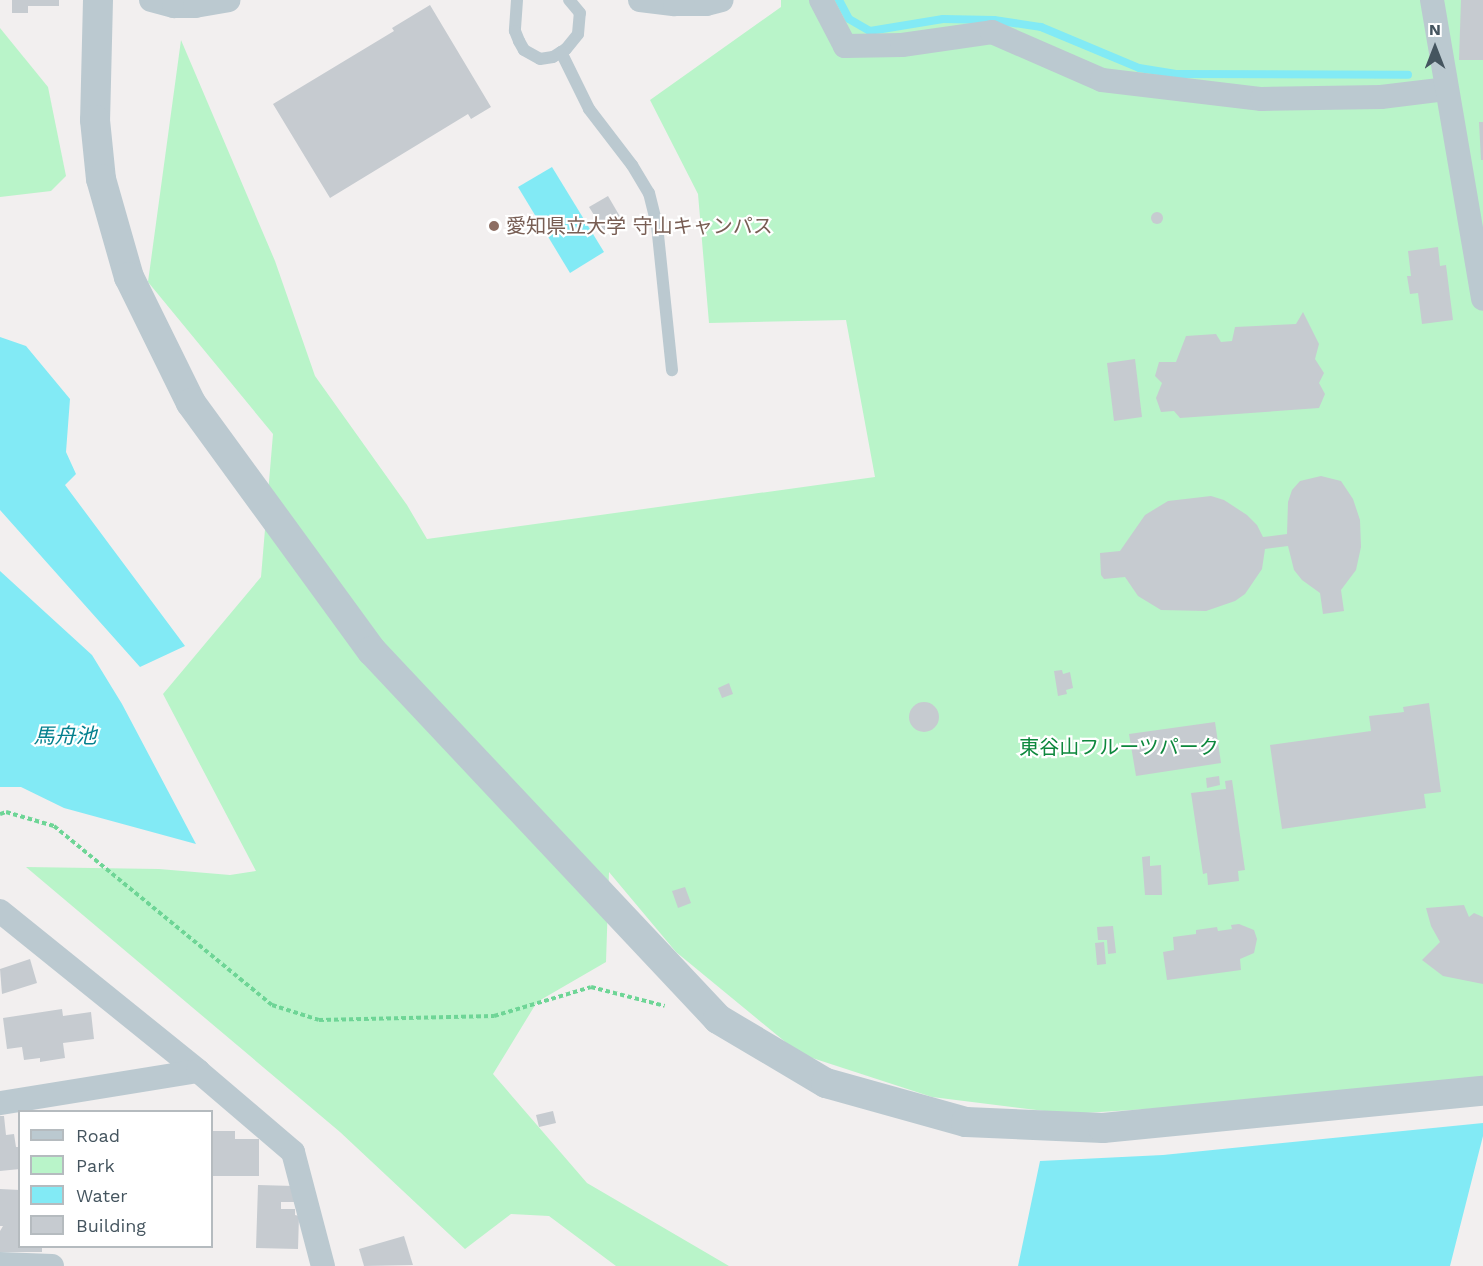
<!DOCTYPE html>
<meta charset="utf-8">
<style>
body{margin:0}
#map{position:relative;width:1483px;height:1266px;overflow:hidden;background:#f2efef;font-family:"Work Sans","Noto Sans JP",sans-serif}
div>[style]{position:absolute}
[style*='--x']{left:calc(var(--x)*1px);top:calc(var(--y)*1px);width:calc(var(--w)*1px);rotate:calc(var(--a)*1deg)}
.green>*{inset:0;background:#b9f4c9}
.water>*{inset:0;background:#82eaf5}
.stream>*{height:8px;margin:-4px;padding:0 4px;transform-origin:4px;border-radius:4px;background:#82eaf5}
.building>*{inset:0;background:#c6cbd0}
.round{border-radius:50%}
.path>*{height:4px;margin-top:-2px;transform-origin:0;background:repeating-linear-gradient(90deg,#6ed596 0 4.5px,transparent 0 7.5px)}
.service>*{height:12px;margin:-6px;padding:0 6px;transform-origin:6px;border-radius:6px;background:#bbc9d0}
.minor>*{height:24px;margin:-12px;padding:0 12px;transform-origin:12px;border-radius:12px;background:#bbc9d0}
.tertiary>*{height:30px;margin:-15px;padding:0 15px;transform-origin:15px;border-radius:15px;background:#bbc9d0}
.dots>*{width:16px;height:16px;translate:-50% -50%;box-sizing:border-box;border:3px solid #fff;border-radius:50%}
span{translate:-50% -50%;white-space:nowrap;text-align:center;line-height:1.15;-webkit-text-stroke:4.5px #fff;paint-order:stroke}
.education-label{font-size:20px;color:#785e54}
.left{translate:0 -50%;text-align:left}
.park-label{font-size:20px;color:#0d883d}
.water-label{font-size:21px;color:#04808e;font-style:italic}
.legend{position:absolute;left:18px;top:1110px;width:195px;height:138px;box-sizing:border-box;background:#fff;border:2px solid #b5bbbf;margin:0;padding:8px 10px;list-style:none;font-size:18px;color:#45555f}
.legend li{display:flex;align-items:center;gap:12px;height:30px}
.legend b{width:30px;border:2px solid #b5bbbf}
.north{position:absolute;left:1405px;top:18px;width:60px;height:60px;-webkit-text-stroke:4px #fff;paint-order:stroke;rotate:0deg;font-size:16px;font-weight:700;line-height:24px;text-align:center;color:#45555f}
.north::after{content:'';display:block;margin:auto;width:21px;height:27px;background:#45555f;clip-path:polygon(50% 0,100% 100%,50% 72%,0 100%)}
</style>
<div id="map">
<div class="green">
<i style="clip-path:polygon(781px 0,1483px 0,1483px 1082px,1242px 1103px,1069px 1114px,932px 1097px,800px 1054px,676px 952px,609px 872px,606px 962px,537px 1002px,493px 1074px,587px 1183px,729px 1266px,616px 1266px,549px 1216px,511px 1214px,465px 1249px,340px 1132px,26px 867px,159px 869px,230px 875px,256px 871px,163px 694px,261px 577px,273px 434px,148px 282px,181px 40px,275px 261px,315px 376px,407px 505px,427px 539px,875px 477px,846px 320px,709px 323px,698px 194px,650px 100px,781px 7px)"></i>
<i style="clip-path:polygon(0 28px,48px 87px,66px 176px,51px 191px,0 197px)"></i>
</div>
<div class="water">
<i style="clip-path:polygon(552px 167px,604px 252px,570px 273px,518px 187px)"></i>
<i style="clip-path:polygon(0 337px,26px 346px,70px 399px,66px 452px,76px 474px,65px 485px,185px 646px,140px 667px,0 510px)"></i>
<i style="clip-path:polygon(0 571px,92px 655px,122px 704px,196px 844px,64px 808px,21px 787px,0 787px)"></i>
<i style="clip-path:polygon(1483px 1123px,1483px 1136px,1450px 1266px,1018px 1266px,1040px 1161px,1163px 1155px)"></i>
</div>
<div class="stream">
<i style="--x:839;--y:0;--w:21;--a:62"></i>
<i style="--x:849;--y:19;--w:24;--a:30"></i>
<i style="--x:870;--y:31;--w:74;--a:-9.3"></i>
<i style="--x:943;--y:19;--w:51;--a:1.1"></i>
<i style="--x:994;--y:20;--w:48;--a:8.5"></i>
<i style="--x:1041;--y:27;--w:106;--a:22.7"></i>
<i style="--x:1139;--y:68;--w:36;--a:9"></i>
<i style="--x:1175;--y:74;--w:233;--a:0.2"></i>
</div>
<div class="building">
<i style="clip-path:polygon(12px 0,59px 0,59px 6px,28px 6px,28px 13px,12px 13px)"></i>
<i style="clip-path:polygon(1461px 0,1483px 0,1483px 60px,1459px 60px)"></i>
<i style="clip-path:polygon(430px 5px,491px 107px,471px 119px,468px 114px,330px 198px,273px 104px,394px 31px,392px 28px)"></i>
<i style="clip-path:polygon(1479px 122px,1483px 122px,1483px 160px,1481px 160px)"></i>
<i style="clip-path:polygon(608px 196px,622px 220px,604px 231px,589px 207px)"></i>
<i class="round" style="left:1151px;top:212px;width:12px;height:12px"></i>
<i style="clip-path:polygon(1438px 247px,1440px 266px,1446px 265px,1453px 320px,1422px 324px,1418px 293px,1410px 294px,1407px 276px,1411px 276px,1408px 251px)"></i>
<i style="clip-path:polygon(1303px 312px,1319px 344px,1315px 359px,1324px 373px,1319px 383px,1325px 394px,1319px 408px,1180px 418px,1174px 411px,1161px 412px,1156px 398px,1162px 383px,1155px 376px,1159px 362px,1176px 362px,1186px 336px,1216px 334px,1221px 342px,1232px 341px,1235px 327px,1296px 324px)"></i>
<i style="clip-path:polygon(1135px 359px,1142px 417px,1114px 421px,1107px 363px)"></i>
<i style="clip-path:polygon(1321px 476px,1341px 481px,1353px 499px,1360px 520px,1361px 547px,1356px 570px,1341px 590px,1344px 611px,1323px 614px,1320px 593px,1302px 580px,1294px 570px,1288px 546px,1265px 549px,1262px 569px,1245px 594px,1235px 601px,1206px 611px,1161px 610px,1138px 596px,1125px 577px,1104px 579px,1101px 575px,1100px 553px,1120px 551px,1145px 515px,1168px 501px,1211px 496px,1224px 500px,1247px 515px,1257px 525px,1263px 537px,1287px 534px,1288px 502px,1292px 490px,1300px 481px)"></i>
<i style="clip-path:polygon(1062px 670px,1063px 674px,1070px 672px,1073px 688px,1066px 690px,1067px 694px,1058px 696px,1054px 671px)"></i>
<i style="clip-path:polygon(729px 683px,733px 694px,722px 698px,718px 688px)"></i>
<i class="round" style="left:909px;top:702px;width:30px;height:30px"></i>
<i style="clip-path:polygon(1429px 703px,1441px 792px,1424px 794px,1426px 808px,1282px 829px,1270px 745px,1371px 731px,1369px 716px,1404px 712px,1403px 707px)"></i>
<i style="clip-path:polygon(1215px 722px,1221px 763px,1136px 776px,1129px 734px)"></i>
<i style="clip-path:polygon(1219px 776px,1220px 785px,1207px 788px,1206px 778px)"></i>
<i style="clip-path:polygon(1232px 780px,1245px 870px,1238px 871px,1239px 881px,1208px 885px,1207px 873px,1203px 874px,1191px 793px,1226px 789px,1225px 781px)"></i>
<i style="clip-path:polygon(1150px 856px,1150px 866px,1161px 865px,1162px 895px,1145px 895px,1142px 857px)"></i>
<i style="clip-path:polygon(685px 887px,691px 903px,678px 908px,672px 891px)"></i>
<i style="clip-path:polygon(1464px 905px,1469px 917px,1474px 913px,1483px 917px,1483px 984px,1443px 976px,1422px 960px,1440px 942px,1431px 926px,1426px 908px)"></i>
<i style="clip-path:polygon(1239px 924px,1254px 930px,1257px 939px,1254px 953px,1240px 959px,1241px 970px,1167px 980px,1163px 952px,1174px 950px,1173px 937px,1196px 934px,1196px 930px,1217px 927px,1218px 931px,1232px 929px,1231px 925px)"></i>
<i style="clip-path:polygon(1113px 926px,1116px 953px,1108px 954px,1107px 940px,1098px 940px,1097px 927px)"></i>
<i style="clip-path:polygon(1104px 942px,1106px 964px,1097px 965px,1095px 943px)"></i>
<i style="clip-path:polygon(30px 959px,37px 983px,2px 994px,0 969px)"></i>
<i style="clip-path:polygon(62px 1009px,63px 1016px,91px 1012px,94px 1039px,63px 1043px,65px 1058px,40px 1062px,40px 1058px,24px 1060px,22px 1047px,7px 1049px,3px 1018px)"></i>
<i style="clip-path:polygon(553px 1111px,556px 1123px,539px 1127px,536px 1115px)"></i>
<i style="clip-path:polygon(0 1116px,4px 1116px,6px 1135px,14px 1134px,16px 1147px,20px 1147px,20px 1169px,0 1171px)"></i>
<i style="clip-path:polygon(212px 1131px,235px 1131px,235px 1139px,259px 1139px,259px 1176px,212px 1176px)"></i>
<i style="clip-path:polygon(258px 1185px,294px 1186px,294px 1202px,281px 1202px,281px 1209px,295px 1209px,295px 1215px,299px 1216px,298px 1249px,256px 1248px)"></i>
<i style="clip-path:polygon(0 1189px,20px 1190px,20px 1246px,42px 1246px,42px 1252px,0 1252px,0 1231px,3px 1226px,0 1226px)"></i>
<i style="clip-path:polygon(404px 1236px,413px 1265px,364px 1266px,359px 1249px)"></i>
</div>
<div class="path">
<i style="--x:0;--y:814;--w:6;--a:-18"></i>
<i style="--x:6;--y:812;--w:50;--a:16.3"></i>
<i style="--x:54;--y:826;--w:282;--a:39.4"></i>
<i style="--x:272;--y:1005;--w:49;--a:17.7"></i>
<i style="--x:319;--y:1020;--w:175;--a:-1.3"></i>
<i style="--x:494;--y:1016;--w:101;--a:-16.6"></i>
<i style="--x:591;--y:987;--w:76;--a:14.4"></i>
</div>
<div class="service">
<i style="--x:517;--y:0;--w:31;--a:94"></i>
<i style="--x:515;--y:31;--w:11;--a:68"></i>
<i style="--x:519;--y:41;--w:10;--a:61"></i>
<i style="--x:524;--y:50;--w:18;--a:29"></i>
<i style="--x:540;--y:59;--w:13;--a:-9"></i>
<i style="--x:553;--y:57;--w:15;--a:-32"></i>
<i style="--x:566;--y:49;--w:19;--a:-51"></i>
<i style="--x:578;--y:34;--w:21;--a:-85"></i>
<i style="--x:580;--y:13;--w:17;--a:-130"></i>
<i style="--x:561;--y:52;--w:64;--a:63.8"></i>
<i style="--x:589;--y:109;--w:71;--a:52.5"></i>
<i style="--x:632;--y:165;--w:33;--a:59"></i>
<i style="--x:649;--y:193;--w:33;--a:76"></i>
<i style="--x:657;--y:225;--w:146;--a:84.1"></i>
</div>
<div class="minor">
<i style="--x:151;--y:0;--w:24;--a:15"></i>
<i style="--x:174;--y:6;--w:21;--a:0"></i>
<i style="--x:195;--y:6;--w:34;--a:-10"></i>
<i style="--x:640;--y:0;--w:35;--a:7"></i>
<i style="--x:675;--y:4;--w:31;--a:0"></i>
<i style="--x:706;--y:4;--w:16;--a:-14"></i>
<i style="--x:821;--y:0;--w:52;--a:62.4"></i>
<i style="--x:845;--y:46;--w:57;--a:-1"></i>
<i style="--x:902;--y:45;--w:91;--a:-8.2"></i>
<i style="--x:992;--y:32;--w:120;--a:23.6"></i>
<i style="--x:1102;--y:80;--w:161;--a:6.8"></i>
<i style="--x:1262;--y:99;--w:119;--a:-1"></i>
<i style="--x:1381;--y:97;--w:65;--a:-7"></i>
<i style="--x:1432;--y:0;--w:303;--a:80.3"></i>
<i style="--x:0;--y:911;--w:255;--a:38.9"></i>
<i style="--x:198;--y:1071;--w:201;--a:170.8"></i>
<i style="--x:198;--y:1071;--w:125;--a:40.5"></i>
<i style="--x:293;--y:1152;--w:118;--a:75.3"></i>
<i style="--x:0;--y:1264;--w:52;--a:2.2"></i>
</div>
<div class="tertiary">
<i style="--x:98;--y:0;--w:120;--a:91.4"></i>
<i style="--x:95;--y:120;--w:59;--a:84.2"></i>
<i style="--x:101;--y:179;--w:102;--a:74.1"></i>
<i style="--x:129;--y:277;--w:140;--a:63.8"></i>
<i style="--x:191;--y:403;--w:307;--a:53.9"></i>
<i style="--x:372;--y:651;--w:505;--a:46.76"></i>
<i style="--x:718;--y:1019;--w:126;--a:30.7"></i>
<i style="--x:826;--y:1083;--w:145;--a:15.6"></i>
<i style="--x:966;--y:1122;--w:137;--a:2.5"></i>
<i style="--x:1103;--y:1128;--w:382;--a:-5.6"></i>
</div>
<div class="dots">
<i style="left:494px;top:226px;background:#8d6e63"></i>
</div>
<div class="education-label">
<span class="left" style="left:506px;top:226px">愛知県立大学 守山キャンパス</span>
</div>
<div class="park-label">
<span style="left:1119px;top:747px">東谷山フルーツパーク</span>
</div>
<div class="water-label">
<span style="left:65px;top:736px">馬舟池</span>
</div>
<ul class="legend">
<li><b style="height:8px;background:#bbc9d0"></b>Road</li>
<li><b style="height:16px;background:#b9f4c9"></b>Park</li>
<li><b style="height:16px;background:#82eaf5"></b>Water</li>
<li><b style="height:16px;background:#c6cbd0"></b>Building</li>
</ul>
<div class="north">N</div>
</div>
